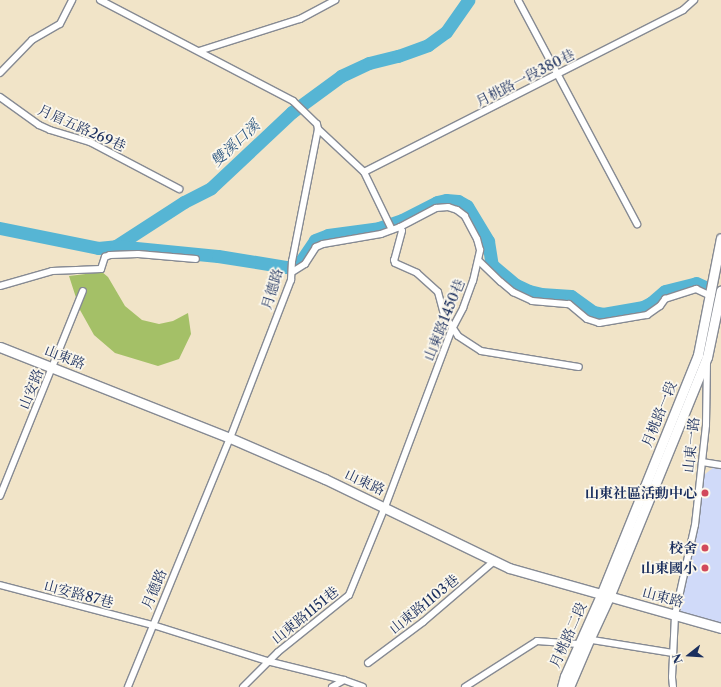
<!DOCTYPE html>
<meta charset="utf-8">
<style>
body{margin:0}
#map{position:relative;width:721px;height:687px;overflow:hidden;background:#f1e4c8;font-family:"Libre Caslon Text","Noto Serif TC",serif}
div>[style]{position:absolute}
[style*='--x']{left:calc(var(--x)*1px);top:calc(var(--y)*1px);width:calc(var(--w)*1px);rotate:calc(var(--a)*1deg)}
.built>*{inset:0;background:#d0daf9}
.green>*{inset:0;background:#a4c067}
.river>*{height:13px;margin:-6.5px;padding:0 6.5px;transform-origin:6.5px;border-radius:6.5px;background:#56b5d4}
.roads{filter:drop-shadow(1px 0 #868a93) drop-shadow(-1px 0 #868a93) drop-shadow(0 1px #868a93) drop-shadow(0 -1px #868a93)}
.street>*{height:6px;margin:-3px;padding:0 3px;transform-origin:3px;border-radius:3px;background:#fff}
.secondary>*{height:9px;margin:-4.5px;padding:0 4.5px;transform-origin:4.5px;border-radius:4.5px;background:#fff}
.dots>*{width:11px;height:11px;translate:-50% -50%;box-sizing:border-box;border:2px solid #fbf7ec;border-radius:50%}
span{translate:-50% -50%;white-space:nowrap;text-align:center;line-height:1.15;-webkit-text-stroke:3.5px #fbf7ec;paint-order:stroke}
.street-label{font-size:14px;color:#1b2f5e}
.poi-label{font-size:14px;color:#1b2f5e;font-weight:700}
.right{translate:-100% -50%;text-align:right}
.water-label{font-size:15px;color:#2d5781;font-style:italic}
.north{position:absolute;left:669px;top:635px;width:40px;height:40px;-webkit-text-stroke:3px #fbf7ec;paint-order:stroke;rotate:253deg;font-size:11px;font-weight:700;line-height:16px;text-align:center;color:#1b2f5e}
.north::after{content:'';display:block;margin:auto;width:14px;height:18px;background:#1b2f5e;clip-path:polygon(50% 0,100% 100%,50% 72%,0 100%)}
</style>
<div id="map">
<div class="built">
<i style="clip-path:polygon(714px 467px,721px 469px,721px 624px,680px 613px,697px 524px,704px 475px)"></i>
</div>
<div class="green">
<i style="clip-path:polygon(102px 272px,108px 277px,125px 306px,142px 320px,159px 324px,173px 321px,188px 313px,191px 334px,179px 359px,158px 366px,115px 353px,94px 335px,80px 310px,69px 276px)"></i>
</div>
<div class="river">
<i style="--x:0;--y:228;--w:100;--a:11.5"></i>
<i style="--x:98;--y:248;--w:18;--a:-6"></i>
<i style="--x:116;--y:246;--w:81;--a:-32.9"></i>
<i style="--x:184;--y:202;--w:30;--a:-27"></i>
<i style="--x:211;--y:188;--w:111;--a:-43.2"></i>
<i style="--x:292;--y:112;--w:61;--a:-36.3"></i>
<i style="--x:341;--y:76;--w:31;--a:-25"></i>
<i style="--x:369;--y:63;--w:30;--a:-14"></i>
<i style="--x:398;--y:56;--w:32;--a:-20"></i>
<i style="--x:428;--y:45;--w:22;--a:-36"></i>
<i style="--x:446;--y:32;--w:39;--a:-55"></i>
<i style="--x:116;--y:246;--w:102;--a:5.6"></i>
<i style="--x:218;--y:256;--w:70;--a:9.1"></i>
<i style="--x:287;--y:267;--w:9;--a:-13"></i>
<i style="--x:296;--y:265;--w:6;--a:-39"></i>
<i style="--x:301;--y:261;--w:25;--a:-56"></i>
<i style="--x:315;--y:240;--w:14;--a:-21"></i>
<i style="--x:328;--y:235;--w:51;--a:-7.8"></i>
<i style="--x:379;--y:228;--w:24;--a:-19"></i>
<i style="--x:402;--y:220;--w:39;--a:-27"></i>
<i style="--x:437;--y:202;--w:9;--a:-13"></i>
<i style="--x:446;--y:200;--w:12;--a:5"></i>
<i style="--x:458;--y:201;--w:10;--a:29"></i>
<i style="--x:467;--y:206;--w:41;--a:59"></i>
<i style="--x:488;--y:241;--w:24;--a:81"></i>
<i style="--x:492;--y:265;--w:31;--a:40"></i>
<i style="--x:516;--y:285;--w:14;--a:25"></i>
<i style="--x:529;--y:291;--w:12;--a:14"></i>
<i style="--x:541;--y:294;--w:30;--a:4"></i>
<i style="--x:571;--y:296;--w:27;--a:36"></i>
<i style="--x:593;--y:312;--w:10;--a:11"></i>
<i style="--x:603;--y:314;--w:41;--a:-9.9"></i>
<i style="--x:643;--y:307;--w:9;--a:-27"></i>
<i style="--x:651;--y:303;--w:18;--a:-41"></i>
<i style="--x:665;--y:291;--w:32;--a:-14"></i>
<i style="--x:696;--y:283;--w:12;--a:24"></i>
</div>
<div class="roads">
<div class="street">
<i style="--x:100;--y:0;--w:218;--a:27.6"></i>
<i style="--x:293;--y:101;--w:33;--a:44"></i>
<i style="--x:317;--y:124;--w:5;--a:79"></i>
<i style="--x:318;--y:129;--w:135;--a:101.1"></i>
<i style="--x:292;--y:261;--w:19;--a:93"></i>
<i style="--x:291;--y:280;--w:169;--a:111.1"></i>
<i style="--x:230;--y:438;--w:269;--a:112.3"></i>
<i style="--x:518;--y:0;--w:254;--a:62"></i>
<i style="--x:199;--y:51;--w:106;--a:-17.6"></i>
<i style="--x:300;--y:19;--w:40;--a:-28"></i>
<i style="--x:0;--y:73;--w:46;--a:-45.9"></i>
<i style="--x:32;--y:40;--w:32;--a:-30"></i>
<i style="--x:60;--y:24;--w:27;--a:-63"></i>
<i style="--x:0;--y:97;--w:48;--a:35.7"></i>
<i style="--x:39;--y:125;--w:12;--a:24"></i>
<i style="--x:50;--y:130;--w:42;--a:16.7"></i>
<i style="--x:90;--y:142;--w:101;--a:27.8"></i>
<i style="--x:318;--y:129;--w:63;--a:43.1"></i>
<i style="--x:364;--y:172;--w:64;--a:64.2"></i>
<i style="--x:364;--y:172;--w:358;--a:-26.9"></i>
<i style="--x:683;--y:10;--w:15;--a:-42"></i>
<i style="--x:400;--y:227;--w:4;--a:63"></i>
<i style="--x:402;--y:231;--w:30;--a:105"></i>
<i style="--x:394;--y:260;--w:3;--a:72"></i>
<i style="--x:395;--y:263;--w:24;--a:24"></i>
<i style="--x:417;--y:273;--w:28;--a:42"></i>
<i style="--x:438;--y:292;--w:24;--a:75"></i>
<i style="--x:444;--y:315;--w:25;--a:56"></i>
<i style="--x:458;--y:336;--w:27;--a:33"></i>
<i style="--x:481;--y:351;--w:99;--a:9.3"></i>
<i style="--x:479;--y:261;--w:30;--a:44"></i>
<i style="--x:501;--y:282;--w:16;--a:40"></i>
<i style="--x:513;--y:292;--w:21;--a:25"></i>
<i style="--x:532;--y:301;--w:37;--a:5"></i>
<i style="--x:569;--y:304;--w:23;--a:40"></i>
<i style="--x:587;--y:319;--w:13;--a:18"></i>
<i style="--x:599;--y:323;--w:49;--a:-9.5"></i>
<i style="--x:647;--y:315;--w:16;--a:-35"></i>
<i style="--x:660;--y:306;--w:9;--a:-54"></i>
<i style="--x:665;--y:299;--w:33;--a:-18"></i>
<i style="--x:696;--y:289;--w:17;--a:25"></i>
<i style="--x:0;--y:286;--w:54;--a:-16.1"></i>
<i style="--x:52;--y:271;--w:49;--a:-2.3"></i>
<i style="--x:101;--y:269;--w:13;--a:-72"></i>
<i style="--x:105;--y:257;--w:5;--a:-22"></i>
<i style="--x:110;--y:255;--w:28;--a:-2"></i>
<i style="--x:138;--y:254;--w:58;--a:4.9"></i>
<i style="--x:702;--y:462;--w:19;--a:9"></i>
<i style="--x:0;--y:496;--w:221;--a:-68"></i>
<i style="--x:0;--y:585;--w:158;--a:14.7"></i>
<i style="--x:153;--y:625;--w:120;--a:17.5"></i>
<i style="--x:267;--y:661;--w:79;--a:13.9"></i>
<i style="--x:344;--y:680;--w:20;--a:20"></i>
<i style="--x:586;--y:639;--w:88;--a:9.1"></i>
<i style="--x:368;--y:663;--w:69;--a:-36.7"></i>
<i style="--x:423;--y:622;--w:92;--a:-40.6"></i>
<i style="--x:243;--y:687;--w:49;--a:-45"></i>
<i style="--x:278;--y:652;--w:91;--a:-38.8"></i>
<i style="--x:349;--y:595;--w:95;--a:-67.8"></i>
<i style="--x:385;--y:507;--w:190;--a:-69.4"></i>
<i style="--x:452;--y:329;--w:24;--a:-62"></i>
<i style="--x:463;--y:308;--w:29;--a:-70"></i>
<i style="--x:473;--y:281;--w:32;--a:-77"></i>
<i style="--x:480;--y:250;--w:11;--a:-105"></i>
<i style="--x:477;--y:239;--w:26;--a:-118"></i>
<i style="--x:465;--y:216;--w:10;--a:-143"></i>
<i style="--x:457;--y:210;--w:9;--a:-162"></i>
<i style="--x:448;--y:207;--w:12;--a:175"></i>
<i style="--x:436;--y:208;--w:41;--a:152.2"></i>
<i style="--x:400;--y:227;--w:20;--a:160"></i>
<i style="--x:381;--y:234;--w:59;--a:170.2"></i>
<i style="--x:323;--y:244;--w:8;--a:157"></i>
<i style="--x:316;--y:247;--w:20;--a:123"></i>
<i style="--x:305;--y:264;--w:15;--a:148"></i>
<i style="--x:332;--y:687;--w:14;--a:-30"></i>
<i style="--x:465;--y:687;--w:85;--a:-32.6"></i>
<i style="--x:537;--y:641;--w:41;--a:4.2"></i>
<i style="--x:673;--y:687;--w:10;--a:-96"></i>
<i style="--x:672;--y:677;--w:62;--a:-87.2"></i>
<i style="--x:675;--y:615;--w:92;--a:-77.5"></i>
<i style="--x:695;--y:525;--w:101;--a:-83.7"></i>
<i style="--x:706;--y:425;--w:64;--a:-89.1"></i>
</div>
<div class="secondary">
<i style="--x:0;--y:347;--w:247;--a:21.6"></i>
<i style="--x:230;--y:438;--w:103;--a:23.3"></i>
<i style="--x:325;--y:479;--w:204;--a:25.8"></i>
<i style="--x:509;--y:568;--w:220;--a:15.8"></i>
<i style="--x:562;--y:687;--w:11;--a:-75"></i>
<i style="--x:565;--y:676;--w:89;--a:-66"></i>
<i style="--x:601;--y:595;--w:259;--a:-68"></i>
<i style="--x:698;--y:355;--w:119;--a:-78.9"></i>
<i style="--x:569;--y:687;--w:51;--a:-66.9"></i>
<i style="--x:589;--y:640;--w:47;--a:-65.1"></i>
<i style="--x:609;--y:597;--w:259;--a:-67.8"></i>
<i style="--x:707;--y:357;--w:68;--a:-78.2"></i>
</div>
</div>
<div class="dots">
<i style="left:705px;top:493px;background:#d1495b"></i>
<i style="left:705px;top:548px;background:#d1495b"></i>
<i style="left:705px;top:568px;background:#d1495b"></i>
</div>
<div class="street-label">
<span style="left:525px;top:78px;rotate:-27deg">月桃路一段380巷</span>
<span style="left:82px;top:128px;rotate:24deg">月眉五路269巷</span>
<span style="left:272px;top:289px;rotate:-73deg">月德路</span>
<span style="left:444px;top:320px;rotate:-68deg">山東路1450巷</span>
<span style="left:65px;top:357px;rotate:21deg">山東路</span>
<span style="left:31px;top:389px;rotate:-68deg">山安路</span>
<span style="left:659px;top:414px;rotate:-68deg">月桃路一段</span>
<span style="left:691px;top:445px;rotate:-84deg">山東一路</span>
<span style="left:365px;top:482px;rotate:25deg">山東路</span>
<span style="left:154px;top:589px;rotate:-67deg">月德路</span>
<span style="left:79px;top:594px;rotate:15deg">山安路87巷</span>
<span style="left:663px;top:597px;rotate:15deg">山東路</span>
<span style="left:424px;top:604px;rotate:-39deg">山東路1103巷</span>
<span style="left:305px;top:615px;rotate:-39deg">山東路1151巷</span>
<span style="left:568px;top:635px;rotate:-66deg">月桃路二段</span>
</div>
<div class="poi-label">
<span class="right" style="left:697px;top:493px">山東社區活動中心</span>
<span class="right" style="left:697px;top:548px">校舍</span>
<span class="right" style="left:697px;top:568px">山東國小</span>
</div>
<div class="water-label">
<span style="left:235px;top:143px;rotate:-43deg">雙溪口溪</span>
</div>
<div class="north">N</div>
</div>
